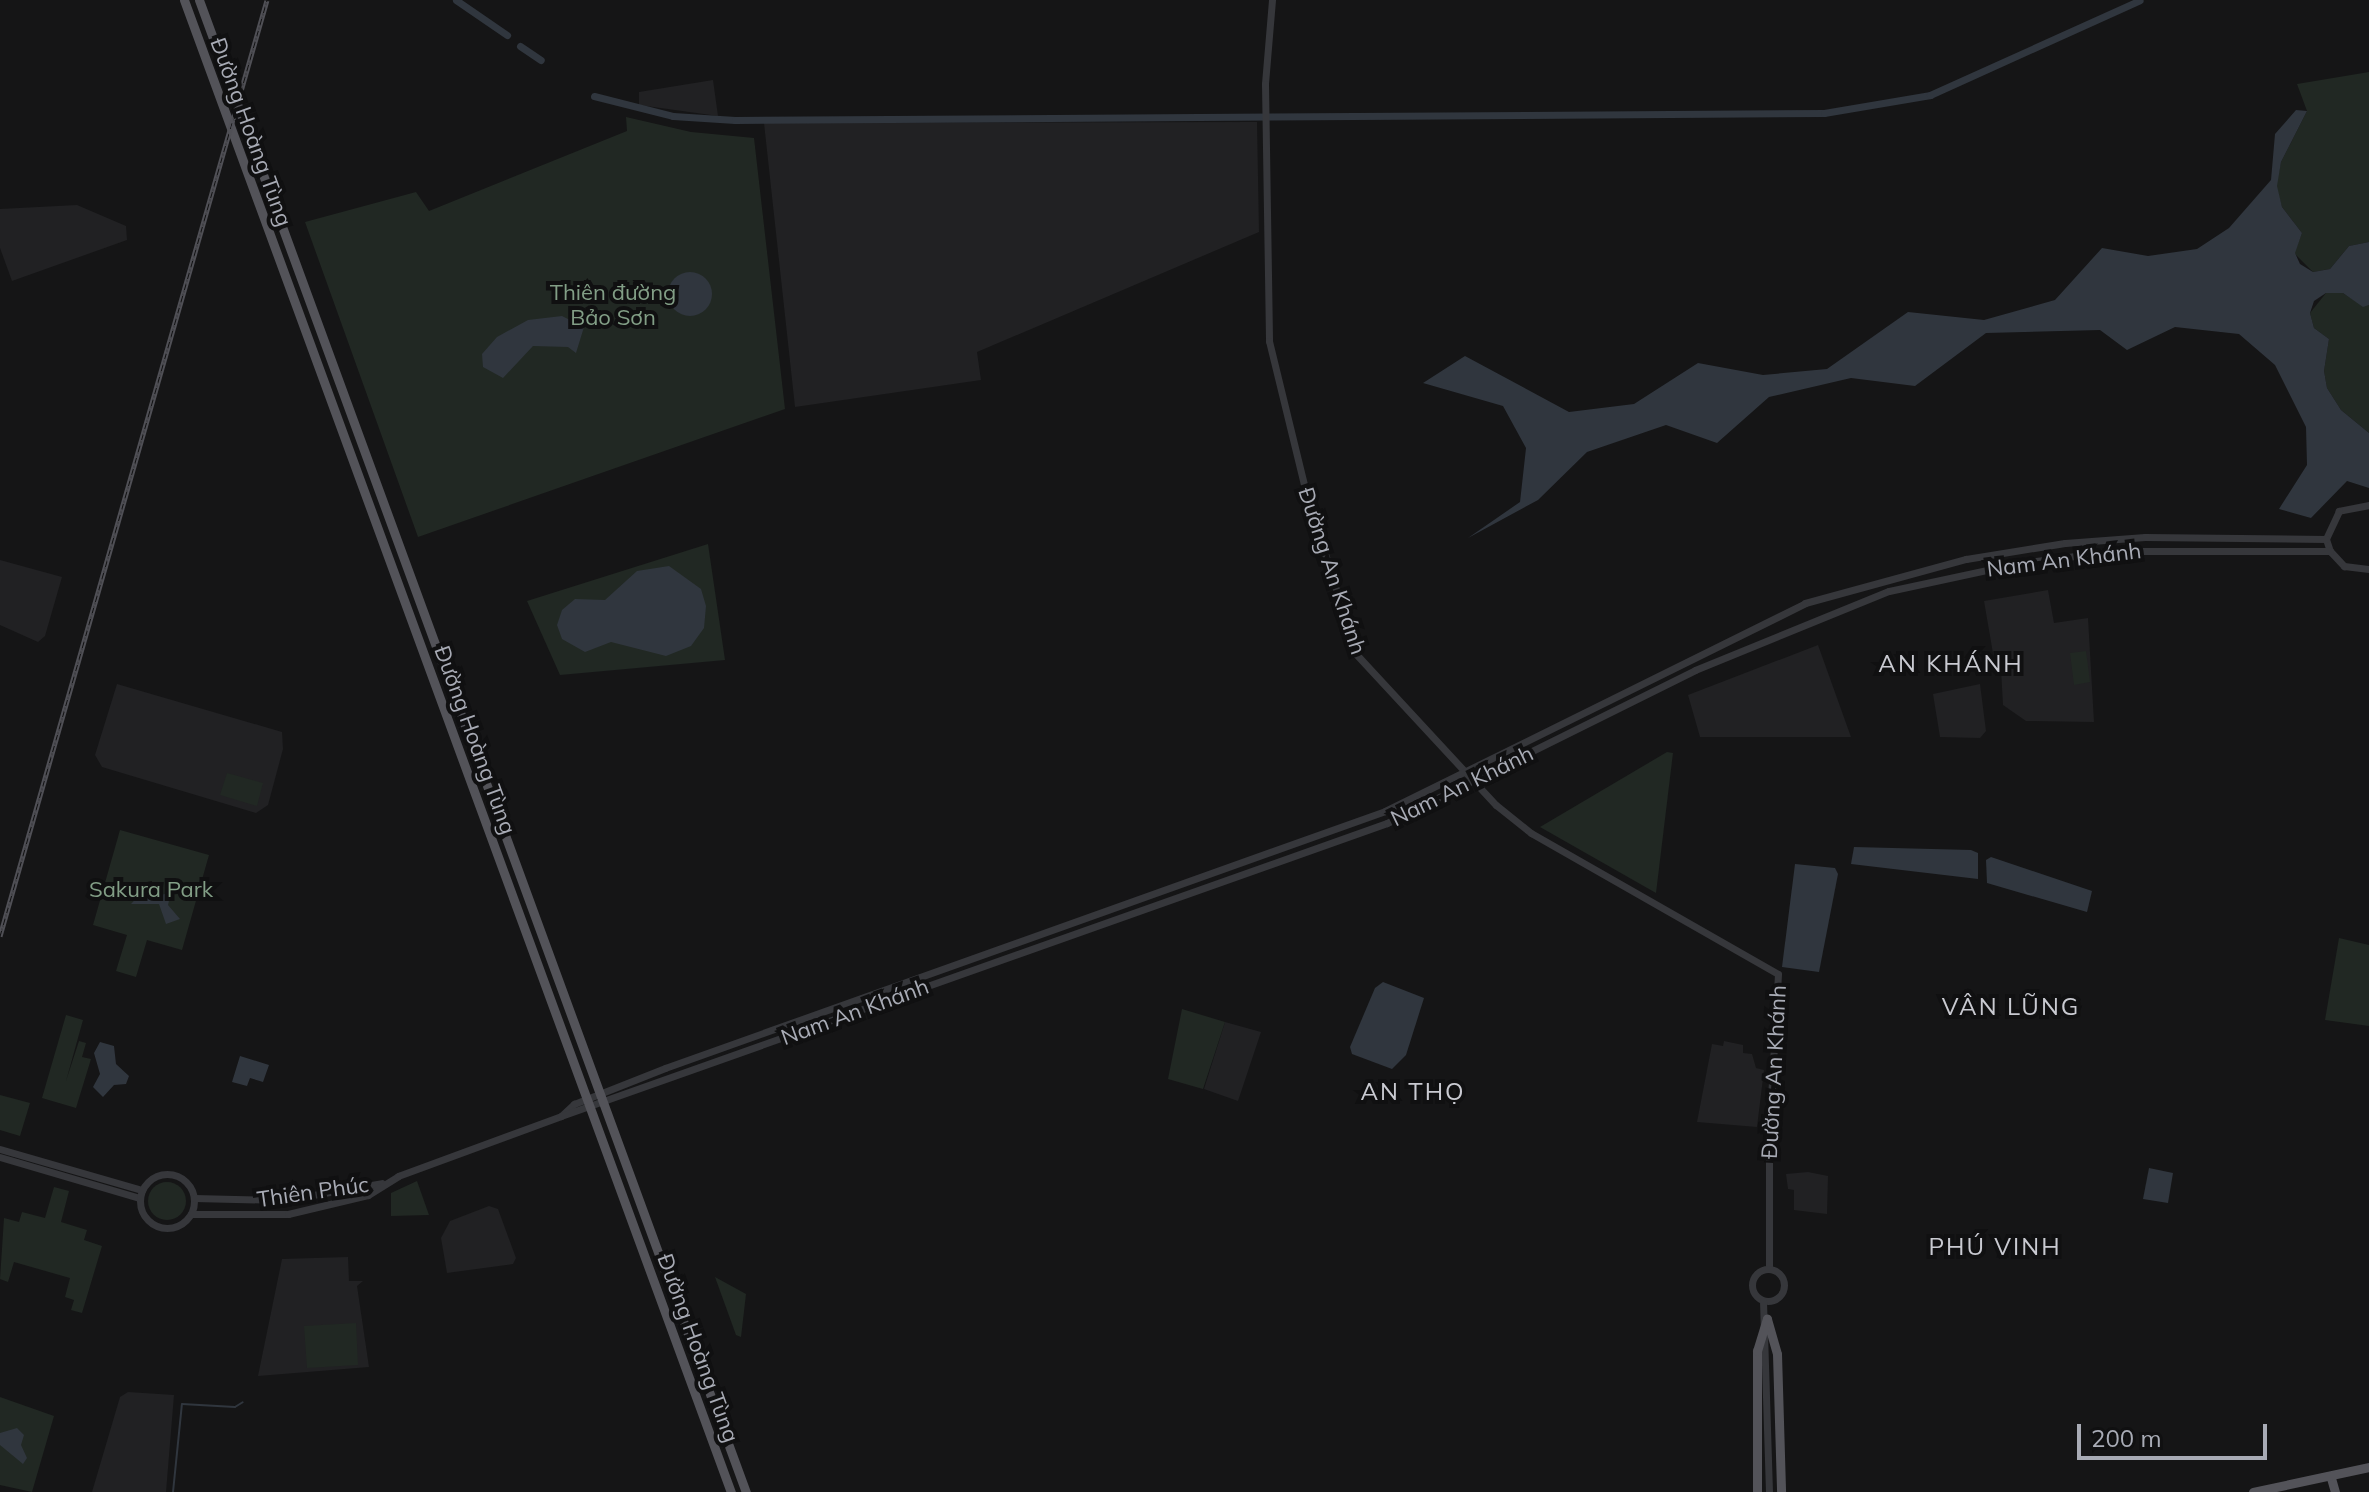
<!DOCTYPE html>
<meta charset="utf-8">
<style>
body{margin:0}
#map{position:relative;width:2369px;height:1492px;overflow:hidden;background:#151516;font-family:Mulish,sans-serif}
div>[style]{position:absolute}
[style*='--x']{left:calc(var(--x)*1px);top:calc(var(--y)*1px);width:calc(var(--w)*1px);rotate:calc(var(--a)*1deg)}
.built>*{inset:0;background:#212123}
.green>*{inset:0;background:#212823}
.round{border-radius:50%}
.water>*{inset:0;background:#30363e}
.stream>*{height:2px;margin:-1px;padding:0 1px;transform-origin:1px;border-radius:1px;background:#30363e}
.canal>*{height:7px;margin:-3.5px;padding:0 3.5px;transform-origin:3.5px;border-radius:3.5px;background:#30363e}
.tertiary>*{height:7px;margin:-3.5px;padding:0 3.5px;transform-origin:3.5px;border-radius:3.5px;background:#36373b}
.tertiary>.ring{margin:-3.5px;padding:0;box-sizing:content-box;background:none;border:7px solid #36373b;border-radius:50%}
.primary>*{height:9px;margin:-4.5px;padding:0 4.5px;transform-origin:4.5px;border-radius:4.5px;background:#535359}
.rail>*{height:5px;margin-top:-2.5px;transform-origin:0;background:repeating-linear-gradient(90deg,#101011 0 6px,#505056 0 12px);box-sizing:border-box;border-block:2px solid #505056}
span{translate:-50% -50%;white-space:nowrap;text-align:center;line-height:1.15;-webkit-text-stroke:8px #101011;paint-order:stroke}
.street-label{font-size:22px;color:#a8abb5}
.park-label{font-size:22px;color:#829e86}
.neighbourhood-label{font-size:24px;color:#c9cad1;letter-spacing:2px}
.scale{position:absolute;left:2077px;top:1424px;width:190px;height:36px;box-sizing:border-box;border:4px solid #a8abb5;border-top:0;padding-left:10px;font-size:24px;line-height:28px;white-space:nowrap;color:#a8abb5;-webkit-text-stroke:6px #101011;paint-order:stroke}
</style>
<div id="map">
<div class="built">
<i style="clip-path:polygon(713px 80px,718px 116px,639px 105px,639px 92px)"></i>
<i style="clip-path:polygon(1257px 122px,1259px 232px,977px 352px,981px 380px,795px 407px,764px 123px)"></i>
<i style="clip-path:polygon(77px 205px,126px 226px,127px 240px,12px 281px,0 248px,0 209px)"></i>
<i style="clip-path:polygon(0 560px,62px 577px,45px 636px,38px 642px,0 625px)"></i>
<i style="clip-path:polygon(2048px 590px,2054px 623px,2088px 618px,2094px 722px,2026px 721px,2003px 705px,2001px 669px,1995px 665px,1984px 601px)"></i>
<i style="clip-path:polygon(1818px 645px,1851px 737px,1700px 737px,1688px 695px)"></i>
<i style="clip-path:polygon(117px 684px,282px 732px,283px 749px,268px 805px,256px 813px,102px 767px,95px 755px)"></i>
<i style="clip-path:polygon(1980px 684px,1986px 731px,1980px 738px,1940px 737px,1933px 694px)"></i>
<i style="clip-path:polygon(1225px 1022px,1261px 1032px,1238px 1101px,1204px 1089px)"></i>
<i style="clip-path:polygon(1724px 1041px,1743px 1045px,1743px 1053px,1752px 1054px,1756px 1068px,1764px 1070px,1757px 1127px,1697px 1122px,1712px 1044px,1723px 1046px)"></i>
<i style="clip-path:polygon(1808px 1172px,1828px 1176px,1827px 1214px,1794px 1210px,1794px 1190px,1788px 1189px,1786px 1174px)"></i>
<i style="clip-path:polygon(489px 1206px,498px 1209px,516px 1258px,513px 1264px,447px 1273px,441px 1238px,450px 1221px)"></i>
<i style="clip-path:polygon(348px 1257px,349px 1281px,363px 1281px,357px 1286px,369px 1367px,258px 1376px,282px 1259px)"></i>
<i style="clip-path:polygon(128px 1392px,174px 1395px,166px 1492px,92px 1492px,120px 1397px)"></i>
</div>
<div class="green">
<i style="clip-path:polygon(2369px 72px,2369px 242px,2349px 246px,2330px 269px,2313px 272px,2294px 253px,2302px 233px,2282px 207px,2276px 186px,2281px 162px,2307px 111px,2297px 84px)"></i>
<i style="clip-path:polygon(626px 117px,691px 132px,754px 138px,785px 409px,418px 537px,305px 222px,416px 192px,429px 211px,627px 131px)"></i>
<i style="clip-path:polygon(2326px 293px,2343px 293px,2363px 306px,2369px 305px,2369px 433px,2341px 410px,2327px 388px,2324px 371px,2329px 339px,2314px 328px,2310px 313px)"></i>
<i style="clip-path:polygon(708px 544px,725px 660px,560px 675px,527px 601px)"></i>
<i style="clip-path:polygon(2086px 651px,2090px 682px,2074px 685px,2070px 653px)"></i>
<i style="clip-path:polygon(1667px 752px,1673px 753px,1656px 893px,1540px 827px)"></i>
<i style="clip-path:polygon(227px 773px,263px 783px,257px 806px,220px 795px)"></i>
<i style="clip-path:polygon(120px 830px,209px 855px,182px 950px,147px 940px,136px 977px,116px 971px,127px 935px,93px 925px)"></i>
<i style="clip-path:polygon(2339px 938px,2369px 945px,2369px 1026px,2325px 1020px)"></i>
<i style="clip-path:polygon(1182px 1009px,1225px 1022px,1203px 1089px,1168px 1079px)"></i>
<i style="clip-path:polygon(66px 1015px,83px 1020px,66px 1081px,79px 1041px,86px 1043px,82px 1057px,91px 1059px,76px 1108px,42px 1098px)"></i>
<i style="clip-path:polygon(0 1095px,30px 1103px,20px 1136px,0 1130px)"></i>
<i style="clip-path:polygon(417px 1181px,429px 1215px,391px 1216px,391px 1193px)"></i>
<i class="round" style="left:148px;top:1182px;width:38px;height:38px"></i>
<i style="clip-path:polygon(54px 1187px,69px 1191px,61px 1222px,87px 1230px,84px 1240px,102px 1246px,82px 1313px,71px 1310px,74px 1300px,65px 1297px,70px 1278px,14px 1262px,8px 1282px,0 1279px,4px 1218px,19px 1222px,22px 1212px,45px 1218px)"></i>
<i style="clip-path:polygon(715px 1277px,746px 1294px,741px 1337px,736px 1335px)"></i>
<i style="clip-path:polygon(356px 1323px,358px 1365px,307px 1368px,304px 1326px)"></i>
<i style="clip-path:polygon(0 1397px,54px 1416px,32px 1492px,0 1485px)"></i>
</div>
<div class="water">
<i style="clip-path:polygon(2296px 110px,2307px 111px,2281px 162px,2277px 186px,2282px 207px,2302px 233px,2295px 253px,2300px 264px,2313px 272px,2330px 269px,2349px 246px,2369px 242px,2369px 305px,2363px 307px,2343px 293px,2326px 293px,2314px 301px,2310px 313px,2314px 328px,2329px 339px,2324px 371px,2327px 388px,2341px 410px,2369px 433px,2369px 488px,2347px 481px,2311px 518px,2279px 509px,2307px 465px,2306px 427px,2275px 365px,2239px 334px,2175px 327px,2127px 350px,2100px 330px,1986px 333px,1915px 386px,1851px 378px,1769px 397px,1717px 443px,1666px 425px,1587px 452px,1538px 500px,1468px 538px,1520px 502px,1526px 448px,1503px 406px,1423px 383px,1465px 356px,1569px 412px,1634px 404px,1698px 363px,1763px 375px,1827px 369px,1908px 312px,1984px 320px,2055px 300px,2102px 248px,2148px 256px,2197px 249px,2229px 228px,2271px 180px,2275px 134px)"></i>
<i class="round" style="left:668px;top:272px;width:44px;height:44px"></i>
<i style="clip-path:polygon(562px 316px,584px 327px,576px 353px,568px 347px,533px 346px,503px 378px,483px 367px,482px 354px,497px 337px,528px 320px)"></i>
<i style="clip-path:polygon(669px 566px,701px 589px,706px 606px,704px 628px,691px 646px,666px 656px,611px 642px,585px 652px,562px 639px,557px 625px,562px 610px,575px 599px,605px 600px,637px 571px)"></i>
<i style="clip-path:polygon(1854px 847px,1971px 850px,1978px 853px,1978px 879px,1851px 864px)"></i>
<i style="clip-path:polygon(1991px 857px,2092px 891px,2087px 912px,1987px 883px,1986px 860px)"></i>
<i style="clip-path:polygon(1795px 864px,1835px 868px,1838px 874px,1819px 972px,1782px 967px)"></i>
<i style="clip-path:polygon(143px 891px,158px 896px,171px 892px,168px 905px,180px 919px,166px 924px,159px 904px,131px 904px)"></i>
<i style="clip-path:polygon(1383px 982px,1424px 998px,1406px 1055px,1392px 1069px,1352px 1054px,1350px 1047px,1375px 988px)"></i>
<i style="clip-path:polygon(100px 1042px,114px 1046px,116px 1064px,129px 1076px,126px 1084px,114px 1085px,103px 1097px,93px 1087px,100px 1074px,94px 1053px)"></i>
<i style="clip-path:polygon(240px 1056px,269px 1065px,263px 1082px,250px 1078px,247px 1086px,232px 1082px)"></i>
<i style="clip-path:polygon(2149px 1168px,2173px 1173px,2168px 1203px,2143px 1199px)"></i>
<i style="clip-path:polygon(17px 1428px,24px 1435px,21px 1445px,27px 1458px,23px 1464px,0 1445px,0 1433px)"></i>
</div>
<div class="stream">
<i style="--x:173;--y:1492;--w:88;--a:-84.2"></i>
<i style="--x:182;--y:1404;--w:53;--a:3.2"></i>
<i style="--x:235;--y:1407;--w:9;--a:-32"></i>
</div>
<div class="canal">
<i style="--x:456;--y:0;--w:62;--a:34.5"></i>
<i style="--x:520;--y:46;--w:25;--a:34"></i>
<i style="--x:594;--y:96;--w:81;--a:14.2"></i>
<i style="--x:673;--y:116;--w:62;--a:3.7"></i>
<i style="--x:735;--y:120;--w:1089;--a:-0.37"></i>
<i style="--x:1824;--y:113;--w:108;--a:-9.6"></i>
<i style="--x:1930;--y:95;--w:230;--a:-24.3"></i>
</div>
<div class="tertiary">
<i style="--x:1272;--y:0;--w:84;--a:94.8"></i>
<i style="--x:1265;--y:84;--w:257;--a:89.1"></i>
<i style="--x:1269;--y:341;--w:152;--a:76.3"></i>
<i style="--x:1305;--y:489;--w:173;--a:72.8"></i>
<i style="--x:1356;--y:654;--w:206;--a:47.2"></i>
<i style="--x:1496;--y:805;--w:45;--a:38.7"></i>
<i style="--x:1531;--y:833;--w:284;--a:29.7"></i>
<i style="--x:1778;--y:974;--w:161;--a:93.2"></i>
<i style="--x:1769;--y:1135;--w:134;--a:90"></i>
<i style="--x:2369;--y:505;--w:31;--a:169"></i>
<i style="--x:2339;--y:511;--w:31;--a:115"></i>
<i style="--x:2326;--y:539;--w:13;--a:72"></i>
<i style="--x:2330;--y:551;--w:21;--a:47"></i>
<i style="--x:2344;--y:566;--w:25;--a:7"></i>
<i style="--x:561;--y:1116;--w:18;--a:-43"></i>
<i style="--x:574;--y:1104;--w:98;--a:-21.6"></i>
<i style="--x:665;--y:1068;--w:764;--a:-19.64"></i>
<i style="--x:1385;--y:811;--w:469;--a:-26.3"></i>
<i style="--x:1805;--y:603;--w:167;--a:-15.3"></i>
<i style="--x:1966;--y:559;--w:100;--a:-9.2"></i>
<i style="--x:2065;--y:543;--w:80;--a:-4.3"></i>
<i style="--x:2145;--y:537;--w:181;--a:0.6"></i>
<i style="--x:0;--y:1149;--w:148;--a:16.1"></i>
<i style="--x:0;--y:1157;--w:145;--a:16.4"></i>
<i class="ring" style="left:140px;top:1174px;width:47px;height:47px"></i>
<i style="--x:194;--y:1198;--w:90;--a:1.3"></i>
<i style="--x:284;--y:1200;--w:99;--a:-9.8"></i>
<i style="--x:191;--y:1214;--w:97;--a:0"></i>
<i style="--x:288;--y:1214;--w:82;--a:-13.4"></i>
<i style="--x:368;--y:1195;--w:36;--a:-32"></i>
<i style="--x:398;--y:1176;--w:174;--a:-20.2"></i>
<i style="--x:561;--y:1116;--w:876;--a:-19.53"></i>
<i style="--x:1387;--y:823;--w:344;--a:-26.4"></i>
<i style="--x:1695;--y:670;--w:209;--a:-22.2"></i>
<i style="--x:1889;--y:591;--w:134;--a:-12.1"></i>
<i style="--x:2020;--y:563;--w:96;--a:-7.2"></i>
<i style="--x:2115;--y:551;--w:215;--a:0"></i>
<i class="ring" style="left:1752px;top:1269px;width:25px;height:25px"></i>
<i style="--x:1763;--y:1301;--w:191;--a:88.2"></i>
</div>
<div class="primary">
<i style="--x:184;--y:0;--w:1589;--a:69.87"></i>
<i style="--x:199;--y:0;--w:1589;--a:69.87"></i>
<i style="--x:1767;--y:1319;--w:36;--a:74"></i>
<i style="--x:1777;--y:1354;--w:138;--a:88.3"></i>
<i style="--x:2331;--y:1478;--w:15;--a:74"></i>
<i style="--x:1757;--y:1492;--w:141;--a:-90"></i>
<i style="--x:1757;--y:1351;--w:34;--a:-73"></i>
<i style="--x:2253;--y:1492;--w:119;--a:-12.2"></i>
</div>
<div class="rail">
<i style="--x:0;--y:936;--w:973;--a:-74.08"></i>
</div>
<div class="street-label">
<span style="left:251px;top:132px;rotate:70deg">Đường Hoàng Tùng</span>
<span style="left:2064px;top:560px;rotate:-7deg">Nam An Khánh</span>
<span style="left:1332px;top:571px;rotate:72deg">Đường An Khánh</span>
<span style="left:475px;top:740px;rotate:70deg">Đường Hoàng Tùng</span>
<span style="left:1462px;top:786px;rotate:-26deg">Nam An Khánh</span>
<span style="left:855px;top:1012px;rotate:-20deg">Nam An Khánh</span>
<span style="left:1774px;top:1072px;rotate:-87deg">Đường An Khánh</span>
<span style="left:313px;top:1192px;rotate:-8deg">Thiên Phúc</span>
<span style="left:698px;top:1348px;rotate:70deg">Đường Hoàng Tùng</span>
</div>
<div class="park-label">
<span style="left:613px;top:305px">Thiên đường<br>Bảo Sơn</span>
<span style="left:151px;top:890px">Sakura Park</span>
</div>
<div class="neighbourhood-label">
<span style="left:1951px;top:664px">AN KHÁNH</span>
<span style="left:2011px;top:1007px">VÂN LŨNG</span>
<span style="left:1413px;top:1092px">AN THỌ</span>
<span style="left:1995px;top:1247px">PHÚ VINH</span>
</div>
<div class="scale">200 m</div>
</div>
